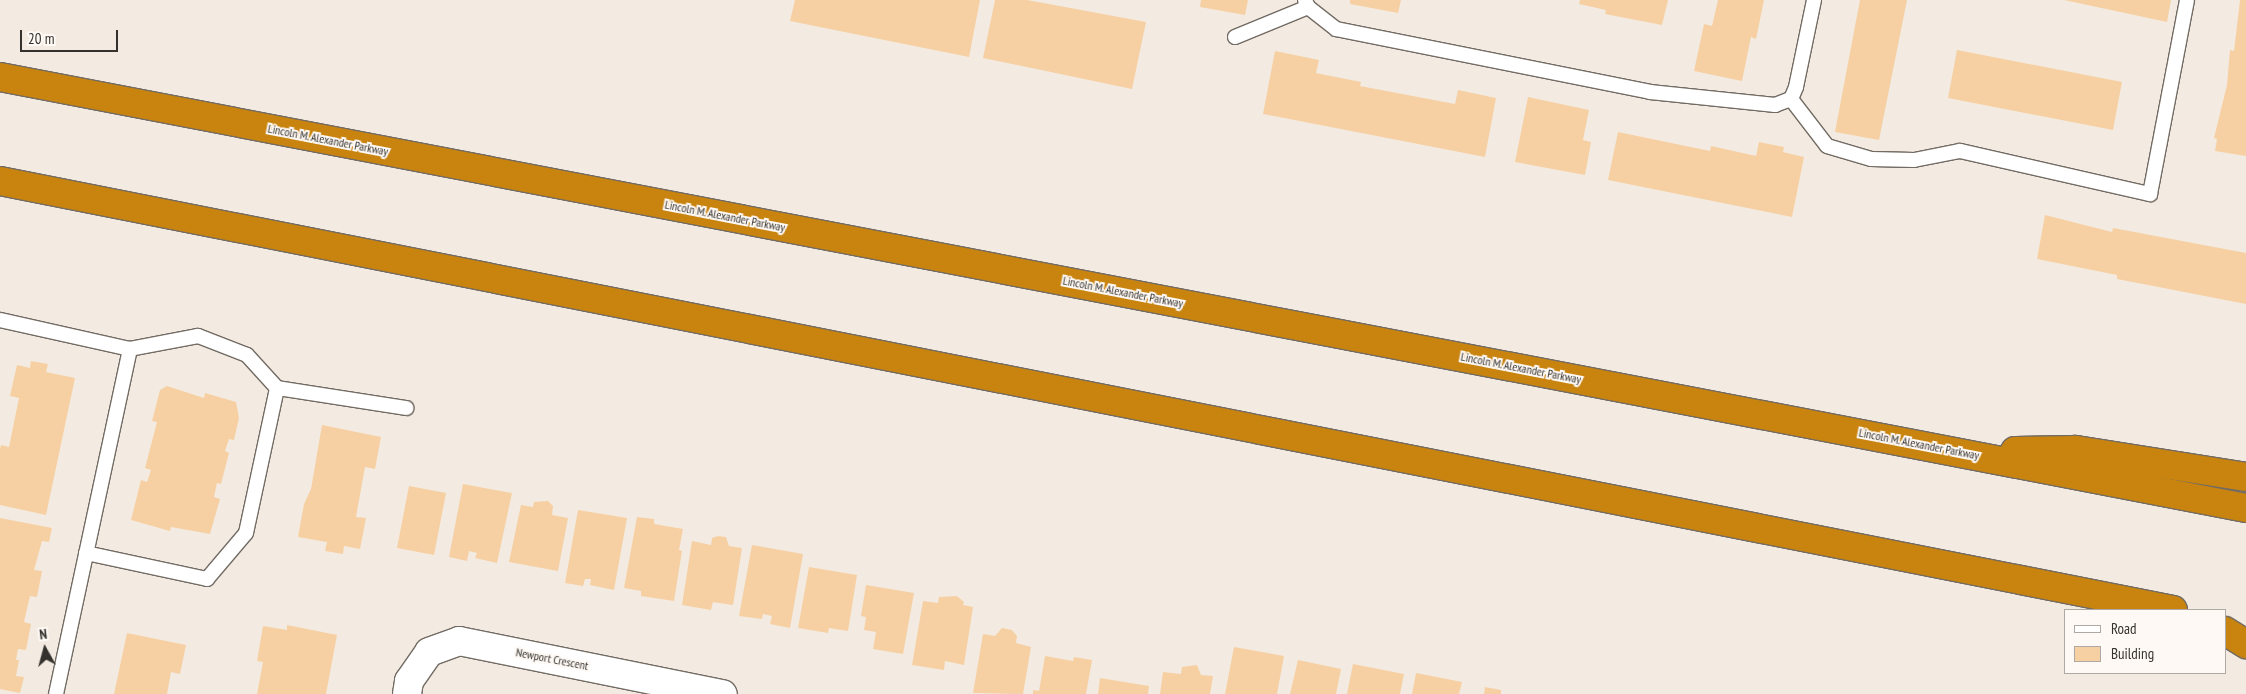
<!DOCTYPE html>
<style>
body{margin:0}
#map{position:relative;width:2246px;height:694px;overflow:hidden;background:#f3ebe2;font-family:"PT Sans Narrow",sans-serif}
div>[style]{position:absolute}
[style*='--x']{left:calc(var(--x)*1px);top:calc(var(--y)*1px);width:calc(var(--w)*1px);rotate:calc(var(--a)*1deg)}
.building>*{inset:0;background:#f6d0a2}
.roads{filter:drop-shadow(1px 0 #726b63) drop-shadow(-1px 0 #726b63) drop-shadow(0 1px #726b63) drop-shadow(0 -1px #726b63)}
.lane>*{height:14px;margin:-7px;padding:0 7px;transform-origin:7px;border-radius:7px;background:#fff}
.street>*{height:28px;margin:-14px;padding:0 14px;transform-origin:14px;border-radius:14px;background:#fff}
.highway>*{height:28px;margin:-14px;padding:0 14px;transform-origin:14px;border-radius:14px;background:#c98410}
span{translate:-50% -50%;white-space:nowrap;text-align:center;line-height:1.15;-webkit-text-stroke:4px #fef9f4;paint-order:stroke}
.street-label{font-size:12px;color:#35322e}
.legend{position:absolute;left:2064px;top:609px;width:162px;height:65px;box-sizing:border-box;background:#fef9f4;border:1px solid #aea9a5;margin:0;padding:6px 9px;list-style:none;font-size:15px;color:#35322e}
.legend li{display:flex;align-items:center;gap:10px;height:25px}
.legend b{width:25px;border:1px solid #aea9a5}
.north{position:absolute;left:20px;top:624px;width:50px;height:50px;-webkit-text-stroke:4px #fef9f4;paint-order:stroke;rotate:353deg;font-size:14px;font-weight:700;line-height:20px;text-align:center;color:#35322e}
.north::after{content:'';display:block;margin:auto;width:18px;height:22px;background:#35322e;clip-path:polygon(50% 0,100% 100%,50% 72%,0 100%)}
.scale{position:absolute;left:20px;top:30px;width:98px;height:22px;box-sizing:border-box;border:2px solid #35322e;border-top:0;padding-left:6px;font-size:15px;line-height:18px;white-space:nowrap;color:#35322e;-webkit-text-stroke:4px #fef9f4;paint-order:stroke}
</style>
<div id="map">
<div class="building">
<i style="clip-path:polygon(795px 0,980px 0,969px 57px,790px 21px)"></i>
<i style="clip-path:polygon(995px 0,1027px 0,1146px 22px,1132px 89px,983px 58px)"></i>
<i style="clip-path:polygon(1201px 0,1248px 0,1245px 15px,1200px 7px)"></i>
<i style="clip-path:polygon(1350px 0,1401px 0,1398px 13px,1350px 4px)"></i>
<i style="clip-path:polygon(1580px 0,1668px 0,1662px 25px,1605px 14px,1606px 10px,1579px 4px)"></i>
<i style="clip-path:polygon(1718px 0,1764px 0,1756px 39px,1751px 37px,1742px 81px,1694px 71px,1704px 24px,1712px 26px)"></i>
<i style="clip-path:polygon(1860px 0,1907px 0,1879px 140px,1835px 132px)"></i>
<i style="clip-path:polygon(2064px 0,2171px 0,2167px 22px)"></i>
<i style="clip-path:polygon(2240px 0,2246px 0,2246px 156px,2215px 151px,2217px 139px,2214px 138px,2227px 85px,2230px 50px,2234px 51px)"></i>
<i style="clip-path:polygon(1957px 50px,2122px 82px,2113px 130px,1948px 98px)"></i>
<i style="clip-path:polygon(1275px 51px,1319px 60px,1316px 73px,1361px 82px,1360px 86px,1455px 104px,1458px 90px,1496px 98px,1485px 157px,1263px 114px)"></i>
<i style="clip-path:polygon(1528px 97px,1589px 110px,1583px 140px,1591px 142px,1585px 175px,1515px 162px)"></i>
<i style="clip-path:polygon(1618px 132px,1710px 151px,1711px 146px,1756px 156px,1759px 142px,1784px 147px,1783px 152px,1804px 157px,1792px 217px,1608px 180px)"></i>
<i style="clip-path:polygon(2045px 215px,2112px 232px,2113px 228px,2246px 253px,2246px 304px,2117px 279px,2117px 275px,2037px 259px)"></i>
<i style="clip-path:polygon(31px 361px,48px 364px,46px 372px,75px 378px,46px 515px,0 505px,0 449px,1px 445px,9px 447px,19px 398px,10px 396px,17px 365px,30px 368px)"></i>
<i style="clip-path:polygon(167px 386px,204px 398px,205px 393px,236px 402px,239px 418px,234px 440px,229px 439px,225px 451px,229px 453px,221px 484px,217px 483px,214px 497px,220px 499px,210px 534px,171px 527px,170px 531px,131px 520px,141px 480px,147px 482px,151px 470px,145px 468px,157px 422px,152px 421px,160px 390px)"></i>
<i style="clip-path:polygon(322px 425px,381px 437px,375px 469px,365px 467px,356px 517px,366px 518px,360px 549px,344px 546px,343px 554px,325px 551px,327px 542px,298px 537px,304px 504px,311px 489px)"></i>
<i style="clip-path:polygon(463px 484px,512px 493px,497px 563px,475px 558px,477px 553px,469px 551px,467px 561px,449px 557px)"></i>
<i style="clip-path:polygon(409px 486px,446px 493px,434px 555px,397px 548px)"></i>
<i style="clip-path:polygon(548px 501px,553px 506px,552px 515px,568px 518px,558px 571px,509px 562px,521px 505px,533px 507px,534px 502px)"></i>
<i style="clip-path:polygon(578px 510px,627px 518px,614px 590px,590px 585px,591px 579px,585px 579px,583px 586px,565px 583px)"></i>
<i style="clip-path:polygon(637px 517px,654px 519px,654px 524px,683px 529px,679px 550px,682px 551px,674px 601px,641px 596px,641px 591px,624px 588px)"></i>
<i style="clip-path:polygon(0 518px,52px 528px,49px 542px,42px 541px,34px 570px,42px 571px,37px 597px,30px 596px,24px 622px,31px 624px,26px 650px,18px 649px,16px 660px,19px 660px,16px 676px,24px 677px,20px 693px,0 689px)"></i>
<i style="clip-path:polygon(718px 536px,726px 537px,729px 546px,742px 548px,733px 605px,713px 602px,711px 610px,682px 605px,692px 541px,711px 545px,712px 538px)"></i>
<i style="clip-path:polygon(752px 545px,803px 554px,790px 628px,770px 624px,772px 616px,763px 614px,762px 619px,739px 616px)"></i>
<i style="clip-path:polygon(809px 567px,857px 575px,848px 631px,829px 628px,828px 633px,798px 628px)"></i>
<i style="clip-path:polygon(866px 585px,914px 593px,903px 654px,873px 649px,876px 632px,864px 630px,866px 617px,861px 616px)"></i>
<i style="clip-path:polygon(957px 596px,964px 602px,963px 605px,973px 607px,964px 665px,945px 661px,944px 670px,912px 665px,923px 601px,938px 603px,939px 597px)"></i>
<i style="clip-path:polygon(287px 625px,337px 635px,326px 694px,257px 694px,263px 662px,257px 661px,263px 626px,287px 630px)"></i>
<i style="clip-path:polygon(1002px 628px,1012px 630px,1017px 636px,1016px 643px,1031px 647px,1023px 694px,973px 693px,983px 634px,995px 636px)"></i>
<i style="clip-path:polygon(127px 633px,186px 645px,180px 674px,171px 672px,167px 694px,114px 694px)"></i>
<i style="clip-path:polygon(1234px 647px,1284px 656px,1277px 694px,1225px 694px)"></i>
<i style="clip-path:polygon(1045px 656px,1073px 661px,1074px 657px,1092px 660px,1086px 694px,1033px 694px,1033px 690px,1039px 691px)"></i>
<i style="clip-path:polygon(1298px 660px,1341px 669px,1336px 694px,1290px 694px)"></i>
<i style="clip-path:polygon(1353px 664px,1404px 674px,1400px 694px,1347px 694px)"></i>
<i style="clip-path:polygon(1197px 665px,1201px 675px,1213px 676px,1210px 694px,1160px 694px,1163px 672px,1181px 674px,1182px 667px)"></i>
<i style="clip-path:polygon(1416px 673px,1462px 682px,1459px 694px,1412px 694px)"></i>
<i style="clip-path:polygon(1100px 678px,1149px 686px,1148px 694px,1098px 694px)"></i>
<i style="clip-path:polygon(1485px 687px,1501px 690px,1501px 694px,1484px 694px)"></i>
</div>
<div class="roads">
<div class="lane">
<i style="--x:1305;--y:0;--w:8;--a:67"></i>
<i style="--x:1308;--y:7;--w:36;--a:38"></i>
<i style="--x:1336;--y:29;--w:320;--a:11.3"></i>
<i style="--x:1650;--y:92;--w:126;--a:5.9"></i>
<i style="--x:1775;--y:105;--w:17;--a:-21"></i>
<i style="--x:1791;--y:99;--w:13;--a:-67"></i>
<i style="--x:1796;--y:87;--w:89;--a:-78.3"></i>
<i style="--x:1235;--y:37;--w:79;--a:-22.3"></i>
<i style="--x:1791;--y:99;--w:59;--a:52.5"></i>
<i style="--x:1827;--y:146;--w:46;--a:16.5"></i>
<i style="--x:1871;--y:159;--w:43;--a:1.3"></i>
<i style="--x:1914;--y:160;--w:47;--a:-11.1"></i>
<i style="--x:1960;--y:151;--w:195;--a:12.8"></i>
<i style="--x:2150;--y:194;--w:197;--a:-79.2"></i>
<i style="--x:0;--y:320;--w:133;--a:12.6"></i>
<i style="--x:130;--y:349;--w:353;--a:102.1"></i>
<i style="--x:277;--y:388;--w:131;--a:8.8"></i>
<i style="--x:86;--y:553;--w:124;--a:12.1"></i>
<i style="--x:207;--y:579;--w:60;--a:-49.7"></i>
<i style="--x:246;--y:533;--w:148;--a:-77.9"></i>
<i style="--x:277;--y:388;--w:45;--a:-132.3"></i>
<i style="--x:247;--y:355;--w:53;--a:-158.8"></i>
<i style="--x:198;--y:336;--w:69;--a:169.2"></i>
</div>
<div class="street">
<i style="--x:407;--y:694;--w:13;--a:-81"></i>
<i style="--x:409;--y:681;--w:35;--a:-55"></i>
<i style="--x:429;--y:652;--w:32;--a:-20"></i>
<i style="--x:459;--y:641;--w:269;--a:11.4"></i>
</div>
<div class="highway">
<i style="--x:0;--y:77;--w:2287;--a:10.86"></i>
<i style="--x:0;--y:181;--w:2215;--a:11.17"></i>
<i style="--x:2015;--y:451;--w:61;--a:-0.9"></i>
<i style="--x:2076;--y:450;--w:172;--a:9"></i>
<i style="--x:2225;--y:631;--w:25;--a:32"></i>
</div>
</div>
<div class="street-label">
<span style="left:328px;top:140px;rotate:11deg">Lincoln M. Alexander Parkway</span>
<span style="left:725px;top:216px;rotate:11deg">Lincoln M. Alexander Parkway</span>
<span style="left:1123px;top:292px;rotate:11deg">Lincoln M. Alexander Parkway</span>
<span style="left:1521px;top:368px;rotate:11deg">Lincoln M. Alexander Parkway</span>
<span style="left:1919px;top:444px;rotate:11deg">Lincoln M. Alexander Parkway</span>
<span style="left:552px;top:659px;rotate:11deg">Newport Crescent</span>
</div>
<ul class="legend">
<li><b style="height:6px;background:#fff"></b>Road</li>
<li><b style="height:14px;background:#f6d0a2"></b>Building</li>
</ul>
<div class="north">N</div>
<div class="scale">20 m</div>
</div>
